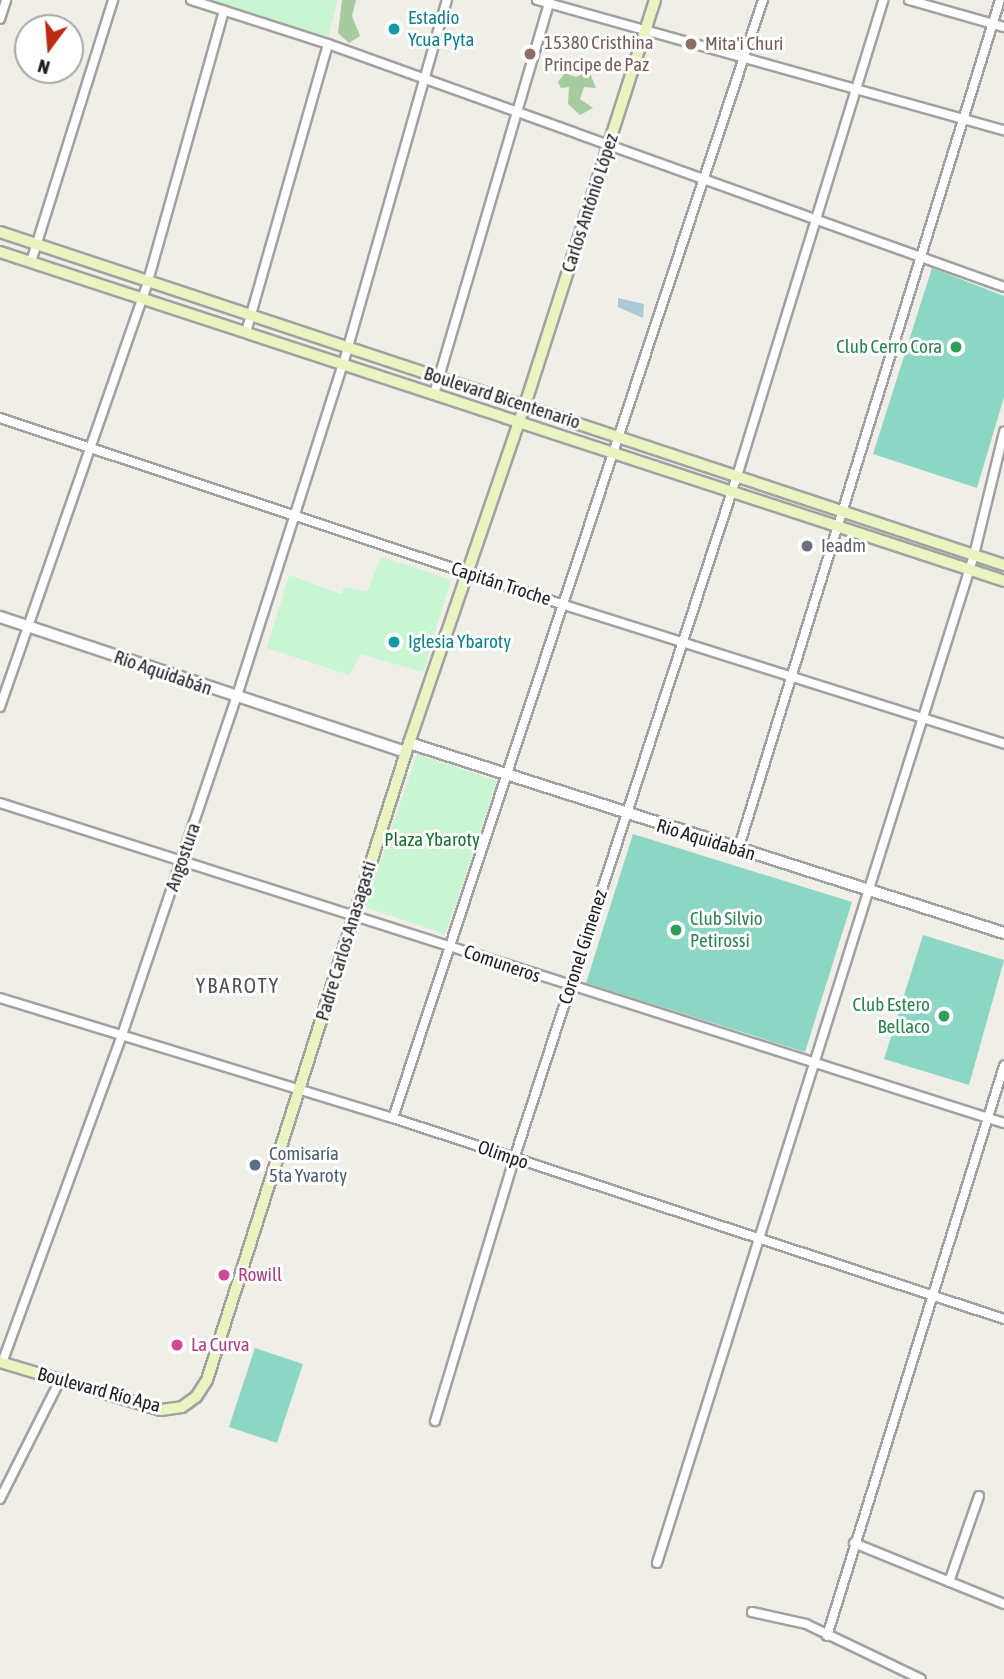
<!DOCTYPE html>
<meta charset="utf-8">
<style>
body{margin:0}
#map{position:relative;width:1004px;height:1679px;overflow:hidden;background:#efeee7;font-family:"Asap Condensed",sans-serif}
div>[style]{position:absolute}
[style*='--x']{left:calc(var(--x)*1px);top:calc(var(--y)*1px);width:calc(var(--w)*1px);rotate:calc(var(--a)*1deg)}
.forest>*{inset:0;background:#a6cb9f}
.park>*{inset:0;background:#c8f5d2}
.pitch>*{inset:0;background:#8cd7c4}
.water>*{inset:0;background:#abc8d9}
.roads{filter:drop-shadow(2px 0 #a1a1a1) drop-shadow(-2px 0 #a1a1a1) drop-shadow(0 2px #a1a1a1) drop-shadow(0 -2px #a1a1a1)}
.minor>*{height:8px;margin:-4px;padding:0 4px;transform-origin:4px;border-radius:4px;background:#fff}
.tertiary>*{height:10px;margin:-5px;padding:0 5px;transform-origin:5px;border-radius:5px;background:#fff}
.secondary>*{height:10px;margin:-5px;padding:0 5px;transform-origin:5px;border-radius:5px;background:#eaf4c0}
.dots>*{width:19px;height:19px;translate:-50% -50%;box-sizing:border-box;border:4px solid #fff;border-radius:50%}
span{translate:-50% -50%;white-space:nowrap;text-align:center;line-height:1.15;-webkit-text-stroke:6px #fff;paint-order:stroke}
.culture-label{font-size:19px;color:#0d838f}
.left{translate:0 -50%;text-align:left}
.education-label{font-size:19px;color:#785e54}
.street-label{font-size:19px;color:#202020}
.leisure-label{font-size:19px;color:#27864d}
.right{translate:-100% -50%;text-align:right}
.worship-label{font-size:19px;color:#5b616d}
.park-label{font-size:19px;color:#16752b}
.service-label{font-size:19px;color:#4e5e75}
.hotel-label{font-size:19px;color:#b23c85}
.neighbourhood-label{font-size:21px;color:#535353;letter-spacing:2px}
.north{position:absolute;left:14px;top:14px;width:70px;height:70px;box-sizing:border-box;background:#fff;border:2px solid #a6a6a6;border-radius:50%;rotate:196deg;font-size:19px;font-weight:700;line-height:28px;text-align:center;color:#202020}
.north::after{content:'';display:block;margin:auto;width:24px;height:32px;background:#bd2912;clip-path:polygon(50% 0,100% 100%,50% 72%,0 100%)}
</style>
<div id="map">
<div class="forest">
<i style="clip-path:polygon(342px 0,356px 0,352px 16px,360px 36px,349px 43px,338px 33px)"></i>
<i style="clip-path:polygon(589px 71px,596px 88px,584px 87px,580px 99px,593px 108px,580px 115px,568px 104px,569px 87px,561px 88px,558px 82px,565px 73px,576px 77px)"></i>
</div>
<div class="park">
<i style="clip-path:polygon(197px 0,338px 0,327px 41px)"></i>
<i style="clip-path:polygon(381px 557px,451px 580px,423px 672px,361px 654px,349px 675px,267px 648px,289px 575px,341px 594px,345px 587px,367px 592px)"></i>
<i style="clip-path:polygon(417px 754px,497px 781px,445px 934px,365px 907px)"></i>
</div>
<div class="pitch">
<i style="clip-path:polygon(932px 268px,1004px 296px,1004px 397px,977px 488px,873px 454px)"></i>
<i style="clip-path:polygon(633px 834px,852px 902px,805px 1052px,586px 983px)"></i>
<i style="clip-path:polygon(923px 935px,1004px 960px,969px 1085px,884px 1059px)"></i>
<i style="clip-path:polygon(255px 1348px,303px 1364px,277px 1443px,229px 1427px)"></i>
</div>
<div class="water">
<i style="clip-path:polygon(618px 298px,644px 304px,643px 318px,618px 307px)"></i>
</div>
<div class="roads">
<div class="minor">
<i style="--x:191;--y:0;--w:144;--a:17.8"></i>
<i style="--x:328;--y:44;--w:718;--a:19.77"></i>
<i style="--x:537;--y:0;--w:485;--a:15.6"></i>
<i style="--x:909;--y:0;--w:99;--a:15.9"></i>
<i style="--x:0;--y:19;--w:20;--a:-72"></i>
<i style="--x:31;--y:262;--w:275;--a:-72.6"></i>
<i style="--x:246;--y:332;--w:299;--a:-74.1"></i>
<i style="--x:434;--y:394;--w:411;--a:-73.6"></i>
<i style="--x:0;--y:418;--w:591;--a:18.34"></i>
<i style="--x:561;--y:604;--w:465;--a:17.5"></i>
<i style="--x:0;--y:707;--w:451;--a:-70.8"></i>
<i style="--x:148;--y:281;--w:281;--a:-74.3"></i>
<i style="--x:0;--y:803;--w:1054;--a:17.68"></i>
<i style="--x:738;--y:850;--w:889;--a:-72.87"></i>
<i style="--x:0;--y:998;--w:411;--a:17"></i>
<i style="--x:393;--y:1118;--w:643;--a:18.21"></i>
<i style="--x:393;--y:1118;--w:1178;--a:-71.69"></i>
<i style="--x:2;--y:1363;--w:349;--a:-69.9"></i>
<i style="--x:122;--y:1035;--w:355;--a:-71.3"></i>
<i style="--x:236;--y:699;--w:369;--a:-72.3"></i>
<i style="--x:348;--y:347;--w:361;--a:-74.1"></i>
<i style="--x:435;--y:1421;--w:274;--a:-73.2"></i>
<i style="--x:514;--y:1159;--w:718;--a:-71.92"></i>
<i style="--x:737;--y:476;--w:498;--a:-72.9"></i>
<i style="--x:0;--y:1499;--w:133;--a:-63.2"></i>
<i style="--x:854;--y:1543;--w:162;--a:22.1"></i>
<i style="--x:657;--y:1563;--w:1057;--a:-72.54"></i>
<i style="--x:974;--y:555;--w:127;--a:-76.3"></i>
<i style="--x:949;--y:1582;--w:91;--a:-70.8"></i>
<i style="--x:752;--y:1612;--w:55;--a:12.5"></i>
<i style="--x:806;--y:1624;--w:127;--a:25.6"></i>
<i style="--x:827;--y:1636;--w:597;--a:-72.75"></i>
</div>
<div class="tertiary">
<i style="--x:0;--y:617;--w:428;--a:18.4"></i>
<i style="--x:409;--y:743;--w:625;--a:17.71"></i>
</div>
<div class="secondary">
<i style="--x:0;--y:232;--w:1058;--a:18.35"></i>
<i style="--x:0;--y:252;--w:1057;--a:18.14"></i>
<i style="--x:0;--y:1362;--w:168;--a:16.6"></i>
<i style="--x:161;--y:1410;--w:21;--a:-8"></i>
<i style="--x:182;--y:1407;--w:17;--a:-36"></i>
<i style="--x:196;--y:1397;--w:20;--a:-57"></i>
<i style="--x:207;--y:1380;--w:668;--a:-72.41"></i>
<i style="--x:409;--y:743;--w:357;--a:-71.1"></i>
<i style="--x:525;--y:405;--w:425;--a:-72.2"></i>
</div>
</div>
<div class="dots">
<i style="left:394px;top:29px;background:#0f9aa8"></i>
<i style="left:691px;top:44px;background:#8d6e63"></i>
<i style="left:530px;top:54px;background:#8d6e63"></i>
<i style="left:956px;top:347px;background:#2e9e5b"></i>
<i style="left:807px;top:546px;background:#6b7280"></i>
<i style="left:394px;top:642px;background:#0f9aa8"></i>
<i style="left:676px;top:930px;background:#2e9e5b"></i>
<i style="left:944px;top:1016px;background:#2e9e5b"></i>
<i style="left:255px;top:1165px;background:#5c6f8a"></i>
<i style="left:224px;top:1275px;background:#d1479c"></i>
<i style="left:177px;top:1345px;background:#d1479c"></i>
</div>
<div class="culture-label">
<span class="left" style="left:408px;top:29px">Estadio<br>Ycua Pyta</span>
<span class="left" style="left:408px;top:642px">Iglesia Ybaroty</span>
</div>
<div class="education-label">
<span class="left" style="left:544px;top:54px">15380 Cristhina<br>Principe de Paz</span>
<span class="left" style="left:705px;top:44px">Mita'i Churi</span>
</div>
<div class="street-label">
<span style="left:590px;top:203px;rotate:-72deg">Carlos António López</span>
<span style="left:502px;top:398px;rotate:18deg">Boulevard Bicentenario</span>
<span style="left:501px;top:584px;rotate:18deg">Capitán Troche</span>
<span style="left:163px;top:673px;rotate:19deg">Rio Aquidabán</span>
<span style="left:706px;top:840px;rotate:17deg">Rio Aquidabán</span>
<span style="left:183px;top:857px;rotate:-71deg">Angostura</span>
<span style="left:346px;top:941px;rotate:-73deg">Padre Carlos Anasagasti</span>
<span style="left:583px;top:947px;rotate:-72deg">Coronel Gimenez</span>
<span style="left:502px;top:964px;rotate:19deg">Comuneros</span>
<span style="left:503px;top:1155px;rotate:19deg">Olimpo</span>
<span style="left:99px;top:1390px;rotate:15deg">Boulevard Río Apa</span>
</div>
<div class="leisure-label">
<span class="right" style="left:942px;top:347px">Club Cerro Cora</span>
<span class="left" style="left:690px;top:930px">Club Silvio<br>Petirossi</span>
<span class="right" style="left:930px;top:1016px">Club Estero<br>Bellaco</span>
</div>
<div class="worship-label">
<span class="left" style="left:821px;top:546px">Ieadm</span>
</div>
<div class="park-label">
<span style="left:432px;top:840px">Plaza Ybaroty</span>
</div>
<div class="service-label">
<span class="left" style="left:269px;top:1165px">Comisaría<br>5ta Yvaroty</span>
</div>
<div class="hotel-label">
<span class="left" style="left:238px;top:1275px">Rowill</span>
<span class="left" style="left:191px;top:1345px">La Curva</span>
</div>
<div class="neighbourhood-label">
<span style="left:238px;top:985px">YBAROTY</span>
</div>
<div class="north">N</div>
</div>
